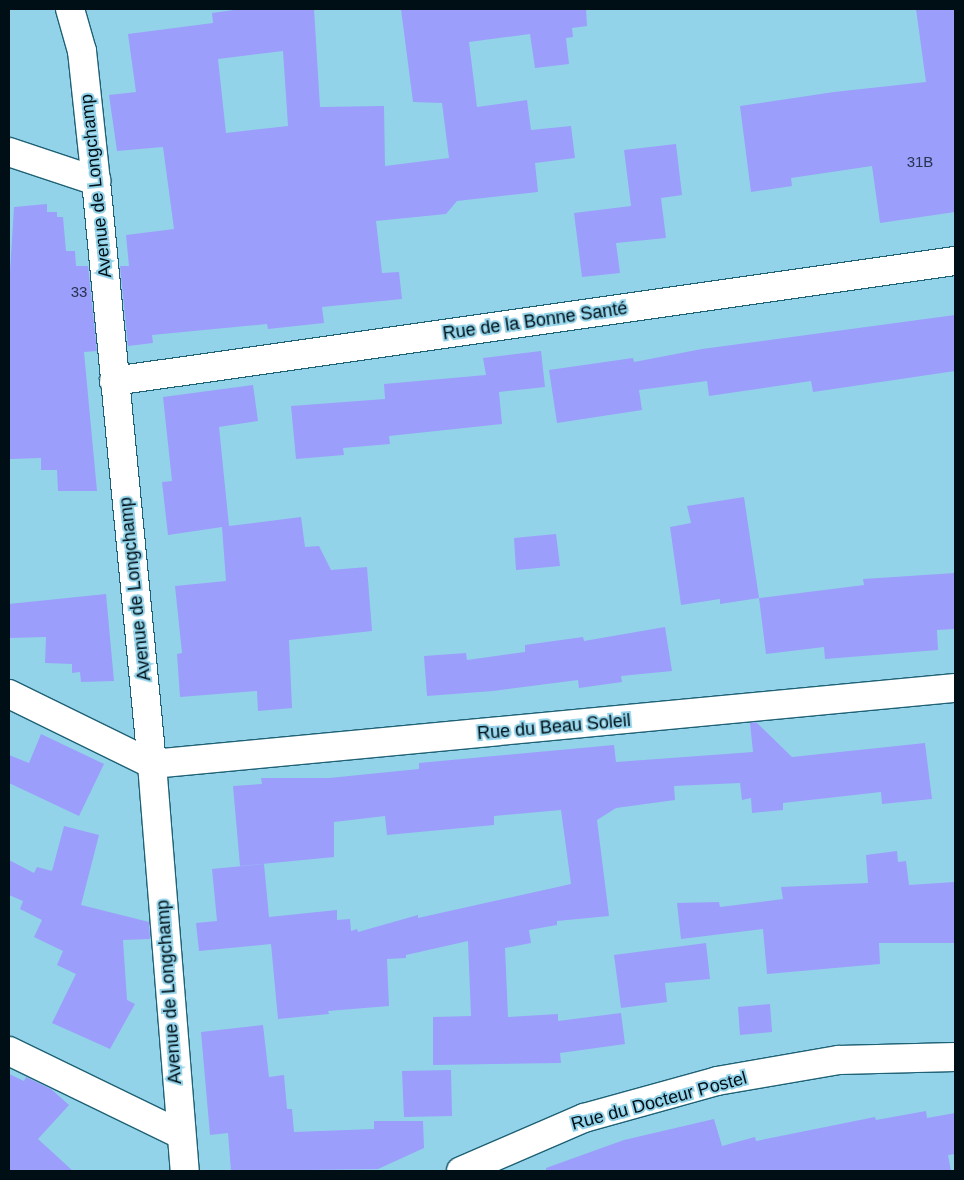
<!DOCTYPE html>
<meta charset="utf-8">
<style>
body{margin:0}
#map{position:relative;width:964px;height:1180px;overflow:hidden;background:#93d3e9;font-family:Helvetica,sans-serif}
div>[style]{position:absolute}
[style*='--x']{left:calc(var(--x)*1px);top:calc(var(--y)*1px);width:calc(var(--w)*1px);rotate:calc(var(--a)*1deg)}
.building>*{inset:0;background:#9b9efb}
.roads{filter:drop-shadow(1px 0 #1f6175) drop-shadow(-1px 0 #1f6175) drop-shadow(0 1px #1f6175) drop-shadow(0 -1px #1f6175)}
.minor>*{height:28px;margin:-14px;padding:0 14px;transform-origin:14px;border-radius:14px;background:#fff}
span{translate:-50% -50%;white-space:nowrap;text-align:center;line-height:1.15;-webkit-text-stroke:4px #93d3e9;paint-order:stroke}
.number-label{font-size:15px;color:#27334f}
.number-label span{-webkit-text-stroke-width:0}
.street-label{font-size:18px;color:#000f16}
.frame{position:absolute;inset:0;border:10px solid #000f16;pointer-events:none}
</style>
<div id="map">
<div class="building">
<i style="clip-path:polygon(evenodd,241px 9px,314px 9px,320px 107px,384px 106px,385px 166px,449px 158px,442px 103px,413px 102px,401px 9px,586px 9px,587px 26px,572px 28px,573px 37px,566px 38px,569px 64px,535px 68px,530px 34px,469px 42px,477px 107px,527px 100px,531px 130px,571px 126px,575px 158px,535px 163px,538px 192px,457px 201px,446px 214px,376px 221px,382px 273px,399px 272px,402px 299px,322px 307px,324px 323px,268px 329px,267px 324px,152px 335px,153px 343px,128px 346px,120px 266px,129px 266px,126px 235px,174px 229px,163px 147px,117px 151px,109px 95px,136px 92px,128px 34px,213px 23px,212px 13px,241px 9px,283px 51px,288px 126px,226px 133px,218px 59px,283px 51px)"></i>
<i style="clip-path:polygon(916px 9px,955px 9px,955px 212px,880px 223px,872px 166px,791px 178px,792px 186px,751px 192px,740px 106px,834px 92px,926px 82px)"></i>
<i style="clip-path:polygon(676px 144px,682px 195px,661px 198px,666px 238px,616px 243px,620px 273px,582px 277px,574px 213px,631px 206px,624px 150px)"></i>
<i style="clip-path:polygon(47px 204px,47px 212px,57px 212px,57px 217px,63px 217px,66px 251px,75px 251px,76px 266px,88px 266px,97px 351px,84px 352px,97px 491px,58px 491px,57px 470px,41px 470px,41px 458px,10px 459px,9px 289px,14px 207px)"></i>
<i style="clip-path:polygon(955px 315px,955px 371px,813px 392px,811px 381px,709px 396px,707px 381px,639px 390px,642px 410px,557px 423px,549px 370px,633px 358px,634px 362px,702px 349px)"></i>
<i style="clip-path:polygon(541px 351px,545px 387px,499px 392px,502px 424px,389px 436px,390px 444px,343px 448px,344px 455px,296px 459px,291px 406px,385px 399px,384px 384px,486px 375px,483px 358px)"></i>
<i style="clip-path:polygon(253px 385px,258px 421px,219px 427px,229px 526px,301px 517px,305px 547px,319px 546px,331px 570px,367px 567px,372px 631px,289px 640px,292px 708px,258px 711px,257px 691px,180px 697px,177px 654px,182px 653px,175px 586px,226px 581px,222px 527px,168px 535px,162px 482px,172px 481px,163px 397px)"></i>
<i style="clip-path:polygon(744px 497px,759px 598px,720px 604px,720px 599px,681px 605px,670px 527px,691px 523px,687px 506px)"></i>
<i style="clip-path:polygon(556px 534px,560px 566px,516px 570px,514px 538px)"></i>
<i style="clip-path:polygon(955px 573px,955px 629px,937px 630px,938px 650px,825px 659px,824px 647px,766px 654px,759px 598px,864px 585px,863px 579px)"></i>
<i style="clip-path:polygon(106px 594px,114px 681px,81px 682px,80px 672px,72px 673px,72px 664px,45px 663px,46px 637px,9px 638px,9px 604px)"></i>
<i style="clip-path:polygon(665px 627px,672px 671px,621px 676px,622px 682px,579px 688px,578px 680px,493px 691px,427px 696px,424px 656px,466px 653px,467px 660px,525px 652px,525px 645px,583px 637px,584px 641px)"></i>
<i style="clip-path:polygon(756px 722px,792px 757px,925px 743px,932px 799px,882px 804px,881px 792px,783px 803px,783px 810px,752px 813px,751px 798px,742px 800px,740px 783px,674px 786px,675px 800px,616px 808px,597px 820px,609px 916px,557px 921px,557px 925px,529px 930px,531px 943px,505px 948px,508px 1017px,558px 1014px,558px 1021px,621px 1013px,625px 1044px,560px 1053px,561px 1063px,433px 1065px,433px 1017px,471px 1016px,468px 941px,406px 955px,406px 958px,387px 959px,389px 1006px,328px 1011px,329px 1014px,278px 1019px,271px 944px,199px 951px,196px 923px,217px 921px,212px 869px,264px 864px,269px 917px,337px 910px,337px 920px,350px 919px,351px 931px,357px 929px,358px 932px,418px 915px,418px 918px,571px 884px,561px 810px,494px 816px,494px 825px,387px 835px,385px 816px,334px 822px,334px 857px,240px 866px,233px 786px,262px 784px,261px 778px,329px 778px,419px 769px,419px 763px,614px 745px,616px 762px,753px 752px,750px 723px)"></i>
<i style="clip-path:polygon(41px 734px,104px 764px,79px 816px,9px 783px,9px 755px,29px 763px)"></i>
<i style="clip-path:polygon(64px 826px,99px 835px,81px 905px,149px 922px,150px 939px,123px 940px,127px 1000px,135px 1004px,110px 1049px,52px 1023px,76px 974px,57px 965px,63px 951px,34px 937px,42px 920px,20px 909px,23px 901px,9px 895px,9px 860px,34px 873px,37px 867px,52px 871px)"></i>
<i style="clip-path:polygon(897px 851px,898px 862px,906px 861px,909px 885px,955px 882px,955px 943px,879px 943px,880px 964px,767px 974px,763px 929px,681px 939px,677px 903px,719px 902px,720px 907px,783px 899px,781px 887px,868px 883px,866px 855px)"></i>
<i style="clip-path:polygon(706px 943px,710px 979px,665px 983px,667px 1002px,621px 1008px,614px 955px)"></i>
<i style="clip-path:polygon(770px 1004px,772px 1032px,740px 1035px,738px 1007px)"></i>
<i style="clip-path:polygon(263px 1025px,269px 1077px,284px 1075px,287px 1109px,292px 1109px,294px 1132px,374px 1129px,374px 1121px,423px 1121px,424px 1148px,378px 1169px,231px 1171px,228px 1133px,210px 1135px,201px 1032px)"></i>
<i style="clip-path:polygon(451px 1070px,452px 1116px,404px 1117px,402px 1071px)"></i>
<i style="clip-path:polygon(9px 1074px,24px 1081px,26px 1077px,51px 1089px,69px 1105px,38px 1139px,73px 1171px,9px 1171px)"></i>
<i style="clip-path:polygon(926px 1111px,927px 1118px,955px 1113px,955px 1154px,948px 1155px,951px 1171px,546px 1171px,546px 1168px,624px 1140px,714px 1119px,722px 1146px,755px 1137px,756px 1141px,875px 1117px,876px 1120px)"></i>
</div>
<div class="roads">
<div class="minor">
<i style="--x:70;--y:9;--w:44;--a:74.1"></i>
<i style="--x:82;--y:51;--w:131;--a:83.9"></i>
<i style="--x:96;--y:181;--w:586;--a:84.51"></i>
<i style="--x:152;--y:764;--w:408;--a:85.4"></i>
<i style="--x:9;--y:152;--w:92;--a:18.4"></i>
<i style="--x:114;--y:381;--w:850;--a:-8.12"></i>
<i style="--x:9;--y:694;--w:159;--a:26.1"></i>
<i style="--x:152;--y:764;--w:807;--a:-5.41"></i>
<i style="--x:9;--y:1051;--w:190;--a:25.9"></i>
<i style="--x:461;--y:1171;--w:134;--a:-23.3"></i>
<i style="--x:584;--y:1118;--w:138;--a:-15.5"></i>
<i style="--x:717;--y:1081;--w:124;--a:-9.8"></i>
<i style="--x:839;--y:1060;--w:116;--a:-1.5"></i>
</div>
</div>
<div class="number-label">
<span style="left:920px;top:162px">31B</span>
<span style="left:79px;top:292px">33</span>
</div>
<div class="street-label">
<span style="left:96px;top:186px;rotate:-96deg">Avenue de Longchamp</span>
<span style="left:535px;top:321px;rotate:-8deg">Rue de la Bonne Santé</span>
<span style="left:135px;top:589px;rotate:-96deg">Avenue de Longchamp</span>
<span style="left:554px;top:727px;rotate:-5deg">Rue du Beau Soleil</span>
<span style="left:169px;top:992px;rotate:-94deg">Avenue de Longchamp</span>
<span style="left:659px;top:1101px;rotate:-15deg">Rue du Docteur Postel</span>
</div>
<div class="frame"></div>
</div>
